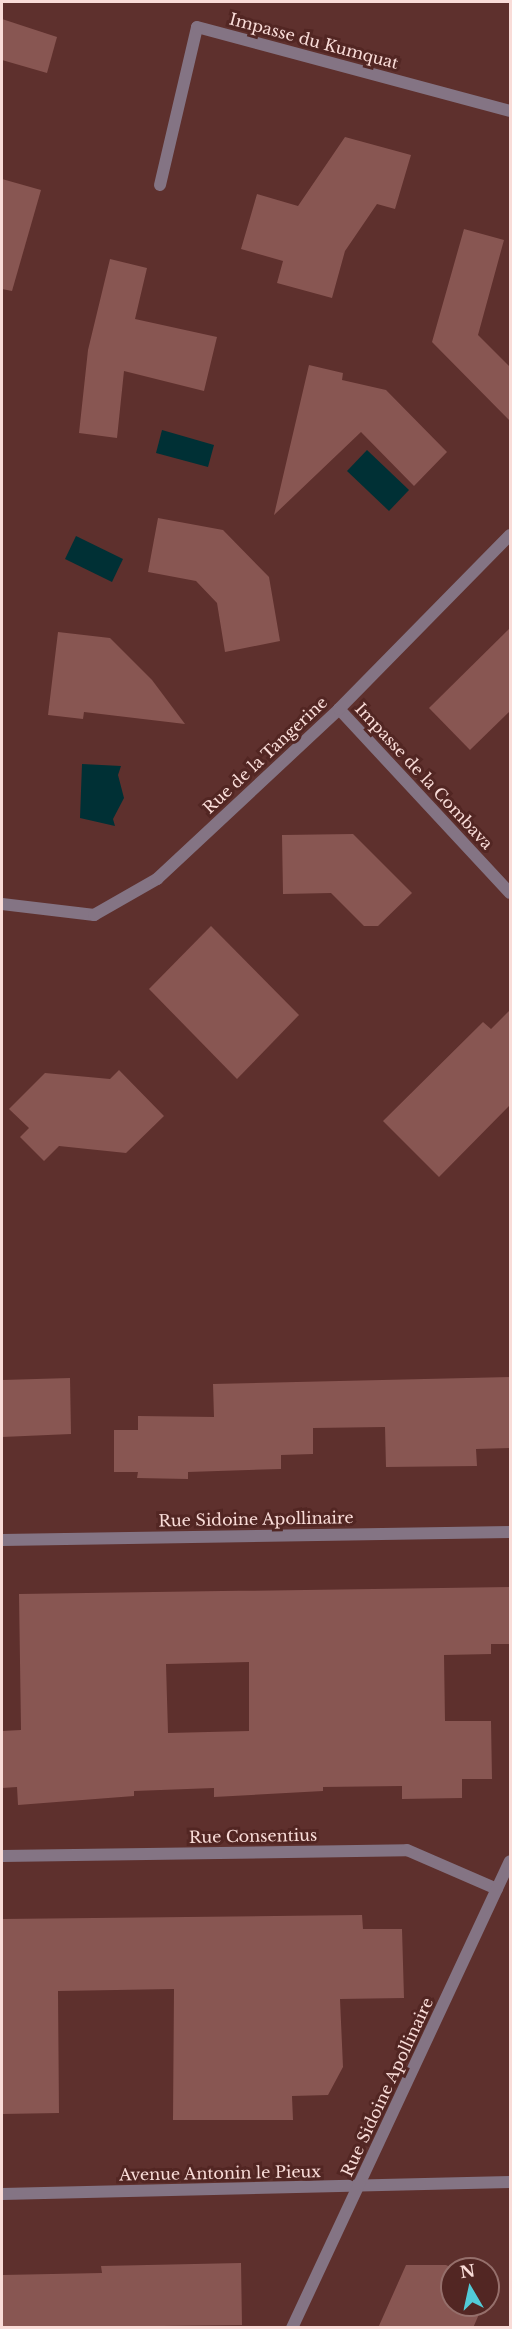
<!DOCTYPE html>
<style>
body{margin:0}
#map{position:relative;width:512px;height:2329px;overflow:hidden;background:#5e302d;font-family:"Libre Baskerville",serif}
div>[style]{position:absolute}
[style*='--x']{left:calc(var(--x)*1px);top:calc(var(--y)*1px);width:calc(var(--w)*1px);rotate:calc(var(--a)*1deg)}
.water>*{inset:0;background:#003035}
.building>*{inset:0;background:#885652}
.street>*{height:12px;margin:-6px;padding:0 6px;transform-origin:6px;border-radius:6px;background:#847484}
span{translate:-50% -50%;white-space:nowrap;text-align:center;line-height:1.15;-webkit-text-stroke:6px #522623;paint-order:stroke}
.street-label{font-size:16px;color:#f9dcd8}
.frame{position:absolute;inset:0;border:3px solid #f9dcd8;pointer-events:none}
.north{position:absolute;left:440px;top:2257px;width:60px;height:60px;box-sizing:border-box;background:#522623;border:2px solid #956f6b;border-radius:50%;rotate:351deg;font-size:16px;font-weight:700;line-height:24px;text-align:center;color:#f9dcd8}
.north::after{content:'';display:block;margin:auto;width:21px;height:27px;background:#52cbd8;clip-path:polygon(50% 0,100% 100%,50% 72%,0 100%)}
</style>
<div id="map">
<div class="water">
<i style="clip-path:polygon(162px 430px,214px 445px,208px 467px,156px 453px)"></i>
<i style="clip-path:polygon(367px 450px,409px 490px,389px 511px,347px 471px)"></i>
<i style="clip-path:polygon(76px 536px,123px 559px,112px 582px,65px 559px)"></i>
<i style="clip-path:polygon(82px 764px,121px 766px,118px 775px,124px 798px,113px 819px,115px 826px,80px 818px)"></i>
</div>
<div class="building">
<i style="clip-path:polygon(2px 19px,57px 37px,47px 73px,2px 60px)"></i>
<i style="clip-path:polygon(345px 137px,411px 155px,395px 209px,377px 204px,345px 251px,332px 298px,277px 283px,283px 261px,241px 249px,257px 194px,298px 206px)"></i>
<i style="clip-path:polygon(2px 179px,41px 190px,12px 291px,2px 289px)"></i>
<i style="clip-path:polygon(464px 229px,504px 240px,478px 335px,510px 367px,510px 421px,432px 342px)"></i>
<i style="clip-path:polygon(110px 259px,147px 268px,135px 319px,217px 337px,204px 391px,124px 371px,117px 438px,79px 433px,88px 350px)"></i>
<i style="clip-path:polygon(309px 365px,343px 373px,342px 380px,386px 390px,447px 452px,414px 486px,361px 432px,274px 515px)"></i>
<i style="clip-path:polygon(158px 518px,223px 530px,269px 577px,280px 641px,225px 652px,217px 603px,196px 581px,148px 572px)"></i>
<i style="clip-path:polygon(510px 628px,510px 711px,470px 750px,429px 708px)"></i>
<i style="clip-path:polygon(58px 632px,110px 638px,152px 680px,185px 724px,84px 712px,83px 719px,48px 715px)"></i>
<i style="clip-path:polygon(353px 834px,412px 893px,378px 926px,364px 926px,331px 893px,283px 894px,282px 835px)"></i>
<i style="clip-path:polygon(211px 926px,299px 1015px,237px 1079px,149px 989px)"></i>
<i style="clip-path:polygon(510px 1010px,510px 1105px,439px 1177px,383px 1121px,483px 1022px,491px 1029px)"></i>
<i style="clip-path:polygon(119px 1070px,164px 1116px,126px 1153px,59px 1146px,44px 1161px,20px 1137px,29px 1128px,9px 1109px,45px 1073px,110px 1079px)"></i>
<i style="clip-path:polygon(510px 1377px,510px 1448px,476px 1449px,477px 1466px,386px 1467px,385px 1427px,313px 1428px,313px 1454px,281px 1455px,281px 1469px,188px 1472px,188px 1479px,137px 1478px,138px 1472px,114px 1472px,114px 1430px,138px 1430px,138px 1416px,214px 1417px,213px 1384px)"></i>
<i style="clip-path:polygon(70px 1378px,71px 1434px,2px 1437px,2px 1380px)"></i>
<i style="clip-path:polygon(evenodd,510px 1587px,510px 1644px,491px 1644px,491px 1654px,444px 1655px,445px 1721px,491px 1721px,492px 1779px,462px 1779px,462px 1798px,402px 1799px,402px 1786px,323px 1787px,323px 1791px,214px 1797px,214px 1788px,134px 1791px,134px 1796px,18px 1805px,17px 1787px,2px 1788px,2px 1731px,21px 1730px,19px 1594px,510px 1587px,249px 1662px,249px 1731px,168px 1733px,166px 1664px,249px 1662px)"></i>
<i style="clip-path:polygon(362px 1915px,363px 1929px,402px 1929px,404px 1998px,340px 1999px,343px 2067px,328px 2095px,292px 2096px,293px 2120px,173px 2120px,174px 1989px,58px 1991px,59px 2113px,2px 2114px,2px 1919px)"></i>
<i style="clip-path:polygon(241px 2263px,242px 2325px,2px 2328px,2px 2275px,102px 2273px,101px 2266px)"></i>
<i style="clip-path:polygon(406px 2265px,446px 2265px,455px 2269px,452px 2269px,452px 2305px,483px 2305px,473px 2328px,378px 2328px)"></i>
</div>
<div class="street">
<i style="--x:160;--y:185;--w:162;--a:-76.8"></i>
<i style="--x:197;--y:27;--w:324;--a:15"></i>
<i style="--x:339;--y:709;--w:251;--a:47.1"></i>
<i style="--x:2;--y:904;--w:93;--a:6.8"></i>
<i style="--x:94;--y:915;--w:73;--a:-29.7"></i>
<i style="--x:157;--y:879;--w:249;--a:-43"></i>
<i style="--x:339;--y:709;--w:244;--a:-45.5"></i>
<i style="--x:2;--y:1540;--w:508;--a:-0.9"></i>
<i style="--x:2;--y:1856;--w:405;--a:-0.8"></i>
<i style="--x:407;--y:1850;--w:98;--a:23.4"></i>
<i style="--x:2;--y:2194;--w:508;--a:-1.35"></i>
<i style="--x:292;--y:2328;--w:515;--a:-64.98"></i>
</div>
<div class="street-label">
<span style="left:314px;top:41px;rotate:15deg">Impasse du Kumquat</span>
<span style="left:265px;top:755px;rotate:-43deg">Rue de la Tangerine</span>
<span style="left:424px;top:776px;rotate:47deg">Impasse de la Combava</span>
<span style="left:256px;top:1519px;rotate:-1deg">Rue Sidoine Apollinaire</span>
<span style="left:253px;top:1836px;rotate:-1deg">Rue Consentius</span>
<span style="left:387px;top:2087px;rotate:-65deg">Rue Sidoine Apollinaire</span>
<span style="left:220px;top:2173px;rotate:-1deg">Avenue Antonin le Pieux</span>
</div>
<div class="frame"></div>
<div class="north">N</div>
</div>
